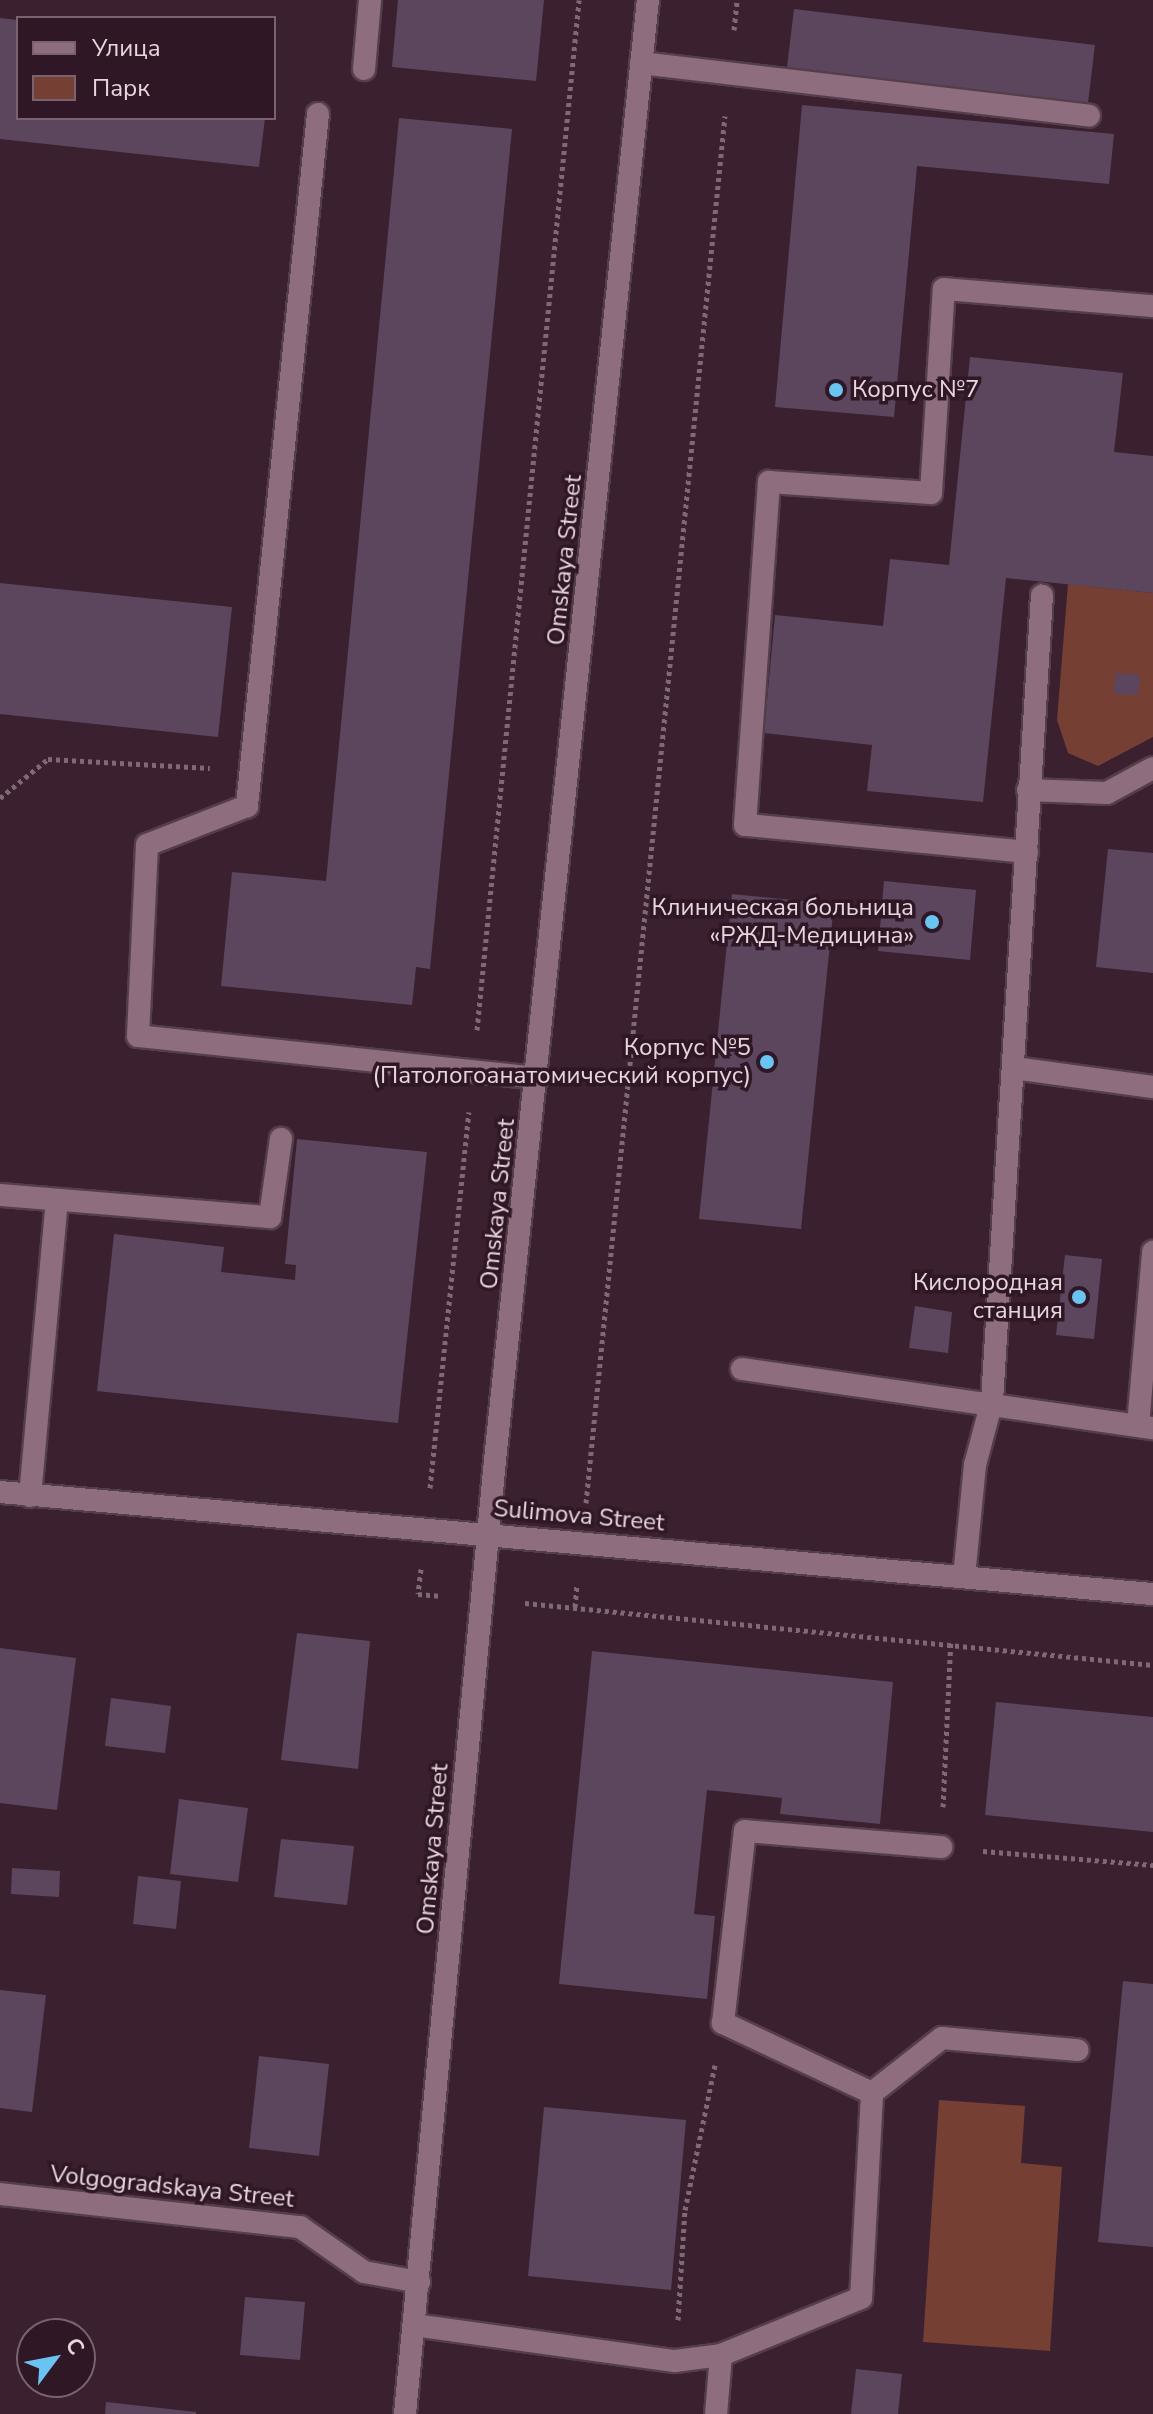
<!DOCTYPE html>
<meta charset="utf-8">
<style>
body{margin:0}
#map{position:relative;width:1153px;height:2414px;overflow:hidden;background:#3b202f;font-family:"Nunito Sans",sans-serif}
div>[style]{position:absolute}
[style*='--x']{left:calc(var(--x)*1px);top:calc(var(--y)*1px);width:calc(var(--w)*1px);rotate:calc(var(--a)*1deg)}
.green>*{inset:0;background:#763f34}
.building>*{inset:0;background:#5b465d}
.path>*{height:5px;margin-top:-2.5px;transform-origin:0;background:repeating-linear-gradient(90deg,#806875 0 4px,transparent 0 8px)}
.roads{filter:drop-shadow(2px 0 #553e4b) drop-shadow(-2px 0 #553e4b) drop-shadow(0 2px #553e4b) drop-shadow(0 -2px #553e4b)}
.service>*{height:22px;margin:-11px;padding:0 11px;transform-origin:11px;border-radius:11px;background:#8e6e7e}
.minor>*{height:22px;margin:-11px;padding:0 11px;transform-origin:11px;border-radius:11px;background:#8e6e7e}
.tertiary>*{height:22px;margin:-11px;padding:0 11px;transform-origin:11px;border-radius:11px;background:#8e6e7e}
.dots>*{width:22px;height:22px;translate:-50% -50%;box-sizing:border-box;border:4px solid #301725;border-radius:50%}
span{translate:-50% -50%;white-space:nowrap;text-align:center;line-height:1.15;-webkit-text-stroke:7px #301725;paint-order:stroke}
.poi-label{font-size:24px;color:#e8d6de}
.left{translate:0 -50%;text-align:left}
.right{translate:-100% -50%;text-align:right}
.street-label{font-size:24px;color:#e8d6de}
.legend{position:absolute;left:16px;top:16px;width:260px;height:104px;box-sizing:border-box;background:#301725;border:2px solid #7a636f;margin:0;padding:10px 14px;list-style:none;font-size:24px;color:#e8d6de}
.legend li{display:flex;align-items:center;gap:16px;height:40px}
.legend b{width:40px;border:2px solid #7a636f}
.north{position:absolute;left:16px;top:2318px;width:80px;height:80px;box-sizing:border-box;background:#301725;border:2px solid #7a636f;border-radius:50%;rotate:58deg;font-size:22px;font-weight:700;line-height:32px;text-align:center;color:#e8d6de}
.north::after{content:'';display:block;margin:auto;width:28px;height:36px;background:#69c4f1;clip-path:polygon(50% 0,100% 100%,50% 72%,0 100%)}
</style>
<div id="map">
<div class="green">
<i style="clip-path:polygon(1068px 584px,1153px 593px,1153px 737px,1098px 766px,1068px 753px,1057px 720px)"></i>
<i style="clip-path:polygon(939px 2100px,1025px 2106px,1021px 2163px,1062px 2167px,1050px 2351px,923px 2342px)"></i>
</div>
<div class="building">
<i style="clip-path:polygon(398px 0,544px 0,536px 81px,392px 67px)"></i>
<i style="clip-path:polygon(794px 9px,1095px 45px,1088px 103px,787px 67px)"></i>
<i style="clip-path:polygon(0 18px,18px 20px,18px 118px,265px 118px,259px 167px,0 139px)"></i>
<i style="clip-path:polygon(802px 105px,1114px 134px,1109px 184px,917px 166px,894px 417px,775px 407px)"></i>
<i style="clip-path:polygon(399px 118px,512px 129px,430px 969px,416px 967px,412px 1005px,221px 986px,232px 872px,326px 881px)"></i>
<i style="clip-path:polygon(970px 357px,1123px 373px,1114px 452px,1153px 456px,1153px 593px,1006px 578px,983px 802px,867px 791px,872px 745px,764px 733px,775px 615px,883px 626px,890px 559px,949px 565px)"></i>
<i style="clip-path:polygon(0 583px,232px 607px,218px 737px,0 714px)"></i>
<i style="clip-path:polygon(1115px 673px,1140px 675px,1138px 695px,1114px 694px)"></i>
<i style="clip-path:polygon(1108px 849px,1153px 853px,1153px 973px,1096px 967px)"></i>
<i style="clip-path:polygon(884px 881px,976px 890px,970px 960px,878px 951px)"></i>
<i style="clip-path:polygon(732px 894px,834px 904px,801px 1229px,699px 1219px)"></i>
<i style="clip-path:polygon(297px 1139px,427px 1152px,398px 1423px,97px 1391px,114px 1234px,224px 1247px,221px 1272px,295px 1280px,296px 1265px,285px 1264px)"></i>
<i style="clip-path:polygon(1065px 1255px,1102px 1259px,1094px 1339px,1056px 1335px)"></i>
<i style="clip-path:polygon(915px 1306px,952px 1312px,948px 1353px,909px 1348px)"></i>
<i style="clip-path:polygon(297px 1633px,370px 1641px,358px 1769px,281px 1760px)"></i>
<i style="clip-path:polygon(0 1648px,76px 1658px,57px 1810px,0 1803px)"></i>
<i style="clip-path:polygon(592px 1651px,893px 1682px,880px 1824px,780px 1814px,782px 1798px,707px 1790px,694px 1914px,715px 1916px,707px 1999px,559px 1984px)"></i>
<i style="clip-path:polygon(111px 1698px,171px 1706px,165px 1753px,105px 1746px)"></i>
<i style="clip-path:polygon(996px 1702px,1153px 1717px,1153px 1832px,985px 1815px)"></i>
<i style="clip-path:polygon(179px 1799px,248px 1808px,238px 1882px,170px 1874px)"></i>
<i style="clip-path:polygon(281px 1839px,354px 1846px,347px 1905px,274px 1897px)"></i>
<i style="clip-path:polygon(12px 1868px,60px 1871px,59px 1897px,11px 1894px)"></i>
<i style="clip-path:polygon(138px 1876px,181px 1881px,176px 1929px,133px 1924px)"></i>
<i style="clip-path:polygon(1123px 1981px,1153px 1984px,1153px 2247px,1098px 2242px)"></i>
<i style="clip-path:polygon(0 1990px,46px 1995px,32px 2112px,0 2108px)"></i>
<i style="clip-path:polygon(259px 2056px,329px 2064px,319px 2156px,249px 2148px)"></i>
<i style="clip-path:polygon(544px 2107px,686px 2120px,671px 2290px,528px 2276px)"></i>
<i style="clip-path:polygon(245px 2297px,305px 2302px,300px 2360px,240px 2355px)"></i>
<i style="clip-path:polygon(856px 2369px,902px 2374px,898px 2414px,851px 2414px)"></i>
<i style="clip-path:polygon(106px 2402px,196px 2412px,196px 2414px,105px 2414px)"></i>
</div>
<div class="path">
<i style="--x:734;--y:30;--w:30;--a:-84"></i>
<i style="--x:0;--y:798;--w:62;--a:-39.1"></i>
<i style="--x:48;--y:759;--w:162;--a:3.2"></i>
<i style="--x:477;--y:1030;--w:1035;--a:-84.34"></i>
<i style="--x:430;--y:1488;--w:378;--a:-84.1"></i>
<i style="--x:586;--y:1503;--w:1394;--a:-84.28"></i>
<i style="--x:421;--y:1569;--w:25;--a:97"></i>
<i style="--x:418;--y:1594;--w:21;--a:5"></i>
<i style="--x:525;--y:1603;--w:631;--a:5.64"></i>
<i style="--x:575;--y:1607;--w:23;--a:-85"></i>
<i style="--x:943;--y:1807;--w:167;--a:-87.3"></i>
<i style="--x:983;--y:1851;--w:171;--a:4.7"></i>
<i style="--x:678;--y:2320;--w:110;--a:-86.4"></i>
<i style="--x:685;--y:2210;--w:148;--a:-78.3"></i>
</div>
<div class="roads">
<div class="service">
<i style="--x:641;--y:63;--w:451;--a:6.7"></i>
<i style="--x:364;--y:69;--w:69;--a:-85"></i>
<i style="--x:318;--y:114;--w:696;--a:95.86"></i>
<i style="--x:247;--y:806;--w:107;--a:158.7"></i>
<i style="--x:147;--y:845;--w:191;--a:92.7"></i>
<i style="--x:138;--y:1036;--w:402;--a:6"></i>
<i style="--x:1028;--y:790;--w:79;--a:2.2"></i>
<i style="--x:1107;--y:793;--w:52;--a:-28.5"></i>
<i style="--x:1027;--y:852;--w:283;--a:-174.5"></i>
<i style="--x:745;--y:825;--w:344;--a:-86"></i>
<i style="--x:769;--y:482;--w:162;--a:3.9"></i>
<i style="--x:931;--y:493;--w:204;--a:-86.4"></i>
<i style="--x:944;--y:289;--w:210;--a:4.7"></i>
<i style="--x:1014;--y:1068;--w:140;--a:7.8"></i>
<i style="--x:0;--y:1195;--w:271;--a:4.7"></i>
<i style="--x:270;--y:1217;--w:79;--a:-82"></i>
<i style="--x:742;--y:1369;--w:415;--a:8.2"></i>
<i style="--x:1138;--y:1425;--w:174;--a:-85"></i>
<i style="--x:30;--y:1496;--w:296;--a:-84.8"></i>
<i style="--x:964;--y:1577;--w:113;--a:-84.4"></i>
<i style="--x:975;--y:1465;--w:66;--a:-75.1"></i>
<i style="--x:992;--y:1401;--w:807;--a:-86.45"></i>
<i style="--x:872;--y:2093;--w:89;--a:-38.2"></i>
<i style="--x:942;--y:2038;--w:136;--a:5.1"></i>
<i style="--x:414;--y:2325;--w:263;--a:7.9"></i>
<i style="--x:675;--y:2361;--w:46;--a:-7.4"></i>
<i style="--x:721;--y:2355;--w:59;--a:94.8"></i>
<i style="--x:721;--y:2355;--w:151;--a:-22.2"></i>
<i style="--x:861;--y:2298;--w:205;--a:-86.9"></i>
<i style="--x:872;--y:2093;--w:165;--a:-154.8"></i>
<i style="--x:723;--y:2023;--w:193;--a:-83.5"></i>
<i style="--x:745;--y:1831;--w:197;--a:4.7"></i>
</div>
<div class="minor">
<i style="--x:0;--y:1492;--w:1158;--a:5.06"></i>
<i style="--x:0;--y:2194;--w:302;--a:6.3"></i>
<i style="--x:300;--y:2227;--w:78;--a:35.1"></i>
<i style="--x:364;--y:2272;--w:56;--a:10.3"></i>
</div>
<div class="tertiary">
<i style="--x:405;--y:2414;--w:958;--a:-84.61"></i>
<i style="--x:495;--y:1460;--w:1468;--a:-84.02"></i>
</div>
</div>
<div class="dots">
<i style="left:836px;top:390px;background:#69c4f1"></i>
<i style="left:932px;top:922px;background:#69c4f1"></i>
<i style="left:767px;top:1062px;background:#69c4f1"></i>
<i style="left:1079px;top:1297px;background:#69c4f1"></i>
</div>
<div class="poi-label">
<span class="left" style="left:852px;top:390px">Корпус №7</span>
<span class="right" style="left:914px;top:922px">Клиническая больница<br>«РЖД-Медицина»</span>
<span class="right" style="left:751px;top:1062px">Корпус №5<br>(Патологоанатомический корпус)</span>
<span class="right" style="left:1063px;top:1297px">Кислородная<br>станция</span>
</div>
<div class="street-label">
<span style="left:565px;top:560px;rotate:-84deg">Omskaya Street</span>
<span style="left:498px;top:1204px;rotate:-84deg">Omskaya Street</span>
<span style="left:579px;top:1516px;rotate:5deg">Sulimova Street</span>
<span style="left:433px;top:1849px;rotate:-85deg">Omskaya Street</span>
<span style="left:172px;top:2187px;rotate:6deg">Volgogradskaya Street</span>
</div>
<ul class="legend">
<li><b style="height:10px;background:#8e6e7e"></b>Улица</li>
<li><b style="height:22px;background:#763f34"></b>Парк</li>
</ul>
<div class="north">С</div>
</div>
